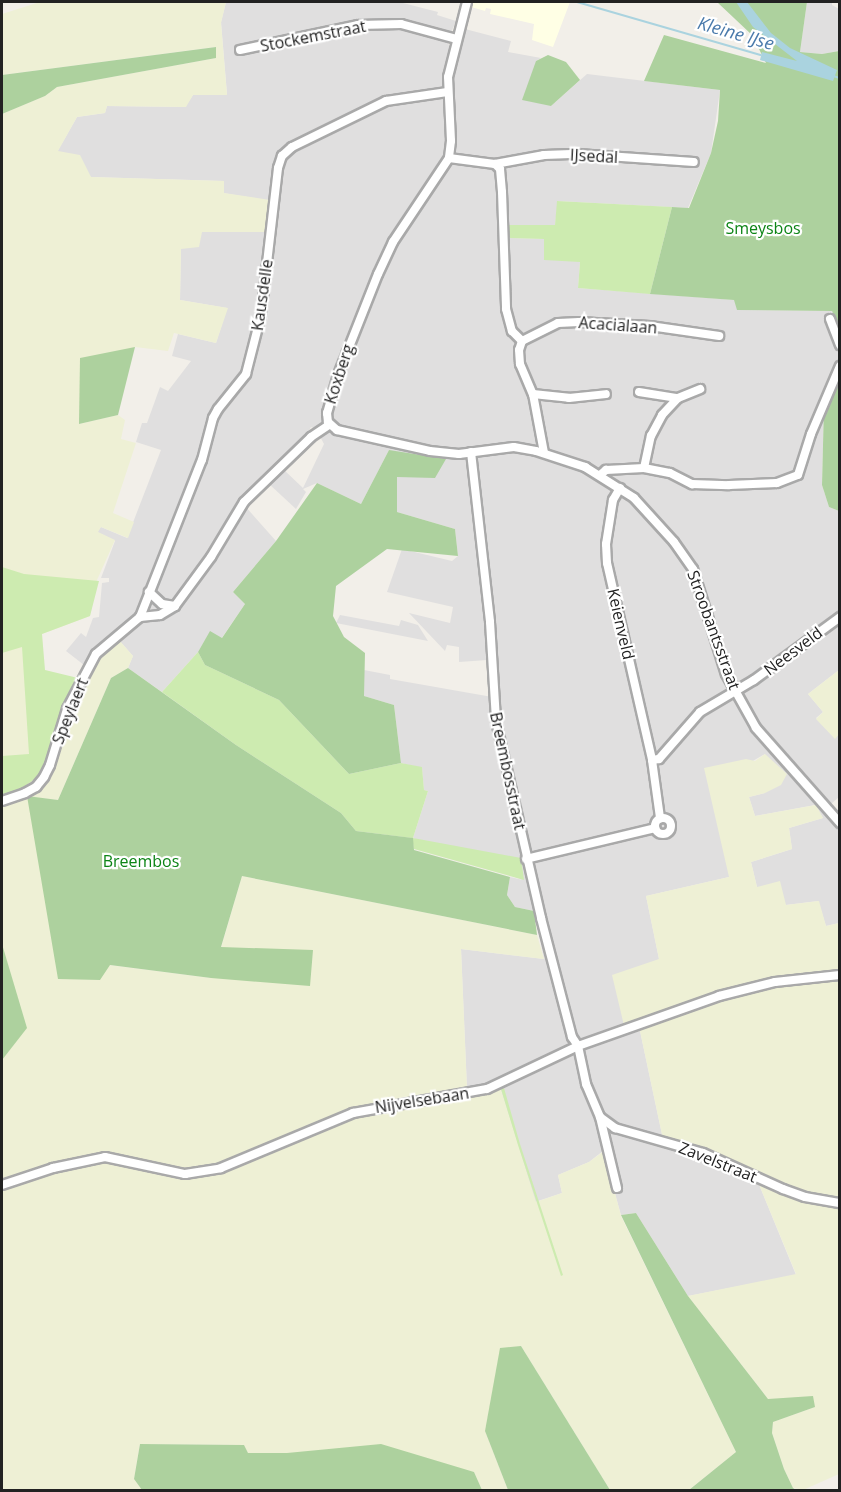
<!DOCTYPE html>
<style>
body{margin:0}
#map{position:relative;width:841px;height:1492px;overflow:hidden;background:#f2efe9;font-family:"Open Sans",sans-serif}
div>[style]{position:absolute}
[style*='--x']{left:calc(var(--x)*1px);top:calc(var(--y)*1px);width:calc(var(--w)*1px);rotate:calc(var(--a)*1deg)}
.residential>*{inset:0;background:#e0dfdf}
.education>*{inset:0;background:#ffffe5}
.farmland>*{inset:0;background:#eef0d5}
.grass>*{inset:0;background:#cdebb0}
.forest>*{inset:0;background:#add19e}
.water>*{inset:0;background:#aad3df}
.stream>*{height:2px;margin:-1px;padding:0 1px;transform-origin:1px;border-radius:1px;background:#aad3df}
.roads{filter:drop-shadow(2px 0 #a9a9a9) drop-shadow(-2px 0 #a9a9a9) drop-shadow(0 2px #a9a9a9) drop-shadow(0 -2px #a9a9a9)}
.minor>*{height:8px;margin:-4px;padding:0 4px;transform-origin:4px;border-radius:4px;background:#fff}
.minor>.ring{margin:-4px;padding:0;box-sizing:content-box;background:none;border:8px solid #fff;border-radius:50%}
span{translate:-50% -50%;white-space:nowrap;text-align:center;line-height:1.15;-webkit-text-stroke:4.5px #fff;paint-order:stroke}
.street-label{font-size:16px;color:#222}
.park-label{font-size:16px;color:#0c8416}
.water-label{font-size:18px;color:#4a7aab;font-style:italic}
.frame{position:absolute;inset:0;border:3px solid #222;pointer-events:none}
</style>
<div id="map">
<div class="residential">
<i style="clip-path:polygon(226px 2px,399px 2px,438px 12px,437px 15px,456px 21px,448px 40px,449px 46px,460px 48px,465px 29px,511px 41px,508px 52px,541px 58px,536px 61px,551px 106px,587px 74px,720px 90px,711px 153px,688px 208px,558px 201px,555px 225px,507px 225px,507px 238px,544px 239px,580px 262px,578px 288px,735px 300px,738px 310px,832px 311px,839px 325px,839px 373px,824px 405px,822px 485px,829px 507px,839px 511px,839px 670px,808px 694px,823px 712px,816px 718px,835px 738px,839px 734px,839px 797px,831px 804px,839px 815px,839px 923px,826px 926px,818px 901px,786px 905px,757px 887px,751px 862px,792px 849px,789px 828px,823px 818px,815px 805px,755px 816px,749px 797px,765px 793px,765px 754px,751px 762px,729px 877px,646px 896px,659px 959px,627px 1034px,640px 1031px,664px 1144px,710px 1158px,758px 1182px,796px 1275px,688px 1296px,636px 1213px,621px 1215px,603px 1151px,589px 1162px,558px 1175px,562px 1193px,535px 1202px,498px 1081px,467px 1089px,461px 949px,544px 959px,534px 911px,515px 907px,507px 895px,510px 877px,523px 880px,413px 838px,428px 791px,424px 790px,422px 768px,401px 763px,394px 705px,364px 696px,364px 670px,390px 675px,390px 679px,498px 698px,495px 638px,487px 638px,487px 660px,459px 662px,459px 647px,447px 645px,445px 651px,409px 613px,450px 623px,453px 607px,387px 592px,402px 549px,452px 561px,458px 556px,455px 529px,397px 512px,397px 477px,435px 477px,389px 450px,361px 504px,317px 483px,303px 489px,306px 492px,296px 509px,268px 483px,283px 469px,303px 488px,324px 444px,316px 429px,311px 427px,304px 440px,246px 493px,233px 510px,238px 514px,245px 506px,276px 541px,233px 592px,245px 604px,221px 639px,210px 632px,198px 652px,162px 692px,128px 668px,133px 656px,118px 639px,126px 631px,118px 629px,84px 665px,66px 651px,81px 633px,86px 637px,93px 618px,99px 617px,102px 583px,109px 582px,109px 578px,101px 578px,115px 541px,97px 532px,101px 527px,127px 538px,161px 450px,136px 442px,142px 423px,147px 423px,160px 387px,168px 391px,191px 361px,172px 356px,178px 334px,216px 343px,227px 308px,180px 300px,181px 249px,202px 232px,266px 232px,270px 201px,223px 193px,224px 181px,91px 177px,57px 152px,77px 117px,105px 113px,107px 106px,185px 107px,193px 95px,227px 94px,221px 22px)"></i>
<i style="clip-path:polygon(807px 2px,832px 2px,832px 5px,839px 9px,839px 51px,822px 54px,800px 52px)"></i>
<i style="clip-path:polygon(340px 615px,399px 626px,401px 620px,418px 625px,428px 641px,336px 623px)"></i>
</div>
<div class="education">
<i style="clip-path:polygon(473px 2px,570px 2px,553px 47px,532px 40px,534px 24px,490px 14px,491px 9px,486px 8px,485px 11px,471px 7px)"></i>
</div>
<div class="farmland">
<i style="clip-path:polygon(40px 2px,226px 2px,221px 23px,227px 95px,193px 95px,186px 107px,107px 106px,105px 113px,77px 117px,58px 151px,80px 155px,91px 177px,224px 181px,224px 193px,270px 200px,267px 232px,202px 232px,199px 247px,181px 249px,180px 300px,228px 308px,216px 343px,174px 333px,168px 351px,135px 347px,79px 424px,118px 415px,125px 420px,121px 439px,136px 443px,113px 513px,134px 522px,128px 538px,101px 527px,98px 532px,115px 540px,97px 580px,90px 616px,42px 634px,43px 671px,77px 679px,84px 665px,90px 667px,99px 655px,118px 639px,133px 656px,128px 668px,111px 678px,58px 800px,28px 797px,109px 965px,211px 978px,313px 951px,221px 948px,242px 876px,537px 935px,544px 959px,461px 949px,467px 1089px,485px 1086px,498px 1080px,536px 1202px,562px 1193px,558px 1175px,589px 1162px,604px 1151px,621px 1216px,736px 1452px,689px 1490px,610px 1490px,521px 1346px,485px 1431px,508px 1490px,482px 1490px,474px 1472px,287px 1453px,248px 1453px,243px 1445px,140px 1444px,134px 1479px,142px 1490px,2px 1490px,2px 114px,45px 96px,57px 87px,216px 58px,215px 47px,2px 75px,2px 14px)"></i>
<i style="clip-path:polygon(839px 670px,839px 734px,835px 739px,816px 719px,823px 712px,808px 694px)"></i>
<i style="clip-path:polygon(765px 754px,787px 774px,781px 785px,765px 793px,749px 797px,755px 816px,816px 805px,823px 818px,789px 828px,792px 849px,751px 862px,757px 887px,780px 881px,786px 905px,819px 901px,826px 926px,839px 923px,839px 1474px,803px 1490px,793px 1488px,784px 1469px,772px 1433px,773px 1422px,815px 1407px,768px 1399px,688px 1296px,796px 1274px,758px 1182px,710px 1158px,664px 1144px,640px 1031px,626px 1034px,612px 975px,659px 959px,646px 896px,729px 877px,704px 768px,746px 759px,755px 761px)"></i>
</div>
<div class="grass">
<i style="clip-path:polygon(557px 201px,672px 207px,650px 294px,578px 288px,580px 262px,544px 260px,544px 239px,507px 238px,506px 225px,555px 225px)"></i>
<i style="clip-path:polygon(2px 567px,24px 574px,99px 581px,90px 616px,42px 634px,45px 670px,78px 678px,62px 710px,46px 763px,39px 776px,15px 793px,2px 796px,2px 756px,29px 754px,22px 647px,2px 653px)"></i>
<i style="clip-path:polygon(198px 652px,205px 665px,279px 700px,349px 774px,401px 763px,422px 767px,424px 790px,428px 791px,413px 838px,521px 858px,524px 880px,414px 849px,412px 838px,356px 831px,341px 813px,236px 745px,162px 692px)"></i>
<i style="clip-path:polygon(504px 1088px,520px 1144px,563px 1275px,561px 1276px,518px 1145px,501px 1089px)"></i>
</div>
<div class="forest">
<i style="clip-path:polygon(717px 2px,807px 2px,800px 52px,822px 54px,839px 51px,839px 325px,832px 311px,737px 310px,734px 300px,650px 294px,672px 207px,689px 208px,711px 153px,718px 121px,720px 90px,644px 81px,664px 35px,766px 63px,752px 35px)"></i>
<i style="clip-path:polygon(216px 47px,216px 58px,57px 87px,45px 96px,2px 114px,2px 75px)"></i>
<i style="clip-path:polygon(548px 55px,566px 62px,580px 80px,551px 106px,522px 100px,536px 61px)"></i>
<i style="clip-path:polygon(135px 347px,118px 415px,79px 424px,80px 358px)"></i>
<i style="clip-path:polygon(839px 373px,839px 511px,829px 507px,822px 485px,824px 405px)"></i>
<i style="clip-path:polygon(389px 450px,446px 459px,435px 478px,397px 477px,397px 512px,455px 529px,458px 556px,387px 549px,336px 586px,333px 616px,344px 637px,365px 653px,364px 696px,394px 705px,401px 763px,349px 774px,279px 700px,205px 665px,198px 652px,210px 631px,222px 638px,245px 604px,233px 592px,276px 541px,317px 483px,361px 504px)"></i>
<i style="clip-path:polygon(128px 668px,236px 745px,341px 813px,356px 831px,413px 838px,414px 850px,510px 877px,507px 895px,515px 907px,534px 911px,537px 935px,242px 876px,221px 947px,313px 950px,310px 986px,211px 978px,110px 965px,100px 980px,58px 979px,27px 796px,58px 800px,111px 678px)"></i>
<i style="clip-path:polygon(2px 944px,27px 1028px,2px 1060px)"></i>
<i style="clip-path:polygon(636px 1213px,688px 1296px,768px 1399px,813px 1396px,815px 1407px,773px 1422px,772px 1433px,784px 1469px,793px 1488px,796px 1490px,689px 1490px,736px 1452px,621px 1215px)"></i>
<i style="clip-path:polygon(521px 1346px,610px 1490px,508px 1490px,485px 1431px,500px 1348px)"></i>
<i style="clip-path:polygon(140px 1444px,244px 1445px,248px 1453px,287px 1453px,381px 1444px,474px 1472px,482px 1490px,142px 1490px,134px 1479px)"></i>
</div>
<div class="water">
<i style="clip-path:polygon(736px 2px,747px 2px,771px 33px,790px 48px,837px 70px,833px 81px,760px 60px,762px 52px,797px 61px,753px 27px)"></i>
</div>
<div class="stream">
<i style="--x:577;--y:2;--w:191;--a:16.1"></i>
<i style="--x:833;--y:76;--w:7;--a:16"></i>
</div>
<div class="roads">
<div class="minor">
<i style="--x:467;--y:2;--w:77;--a:104.2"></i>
<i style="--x:448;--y:77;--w:64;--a:87.3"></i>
<i style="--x:451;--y:141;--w:17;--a:97"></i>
<i style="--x:449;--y:158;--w:101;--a:123.7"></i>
<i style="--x:393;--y:242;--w:35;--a:115"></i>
<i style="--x:378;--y:274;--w:109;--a:111.6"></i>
<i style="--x:338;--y:375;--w:40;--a:106"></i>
<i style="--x:327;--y:413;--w:9;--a:84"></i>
<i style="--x:328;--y:422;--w:12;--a:42"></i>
<i style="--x:337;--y:430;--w:95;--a:12.7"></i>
<i style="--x:430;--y:451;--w:29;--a:6"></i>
<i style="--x:459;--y:454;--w:55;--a:-7.3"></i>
<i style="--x:514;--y:447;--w:22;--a:10"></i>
<i style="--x:536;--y:451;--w:52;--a:18.1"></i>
<i style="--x:585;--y:467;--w:58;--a:32.3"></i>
<i style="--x:634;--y:498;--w:59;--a:47.7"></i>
<i style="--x:674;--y:542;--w:33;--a:55"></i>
<i style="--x:693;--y:569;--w:110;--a:72.6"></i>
<i style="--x:726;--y:674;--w:62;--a:60.9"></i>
<i style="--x:756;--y:728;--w:127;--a:48.5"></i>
<i style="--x:240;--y:50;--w:121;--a:-12"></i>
<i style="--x:358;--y:25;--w:43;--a:-1.3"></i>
<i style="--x:401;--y:24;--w:58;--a:15"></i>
<i style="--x:449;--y:158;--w:46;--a:7.4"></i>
<i style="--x:495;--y:164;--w:50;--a:-10.4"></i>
<i style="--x:544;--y:155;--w:34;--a:-2"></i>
<i style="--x:578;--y:154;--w:116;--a:3.9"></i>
<i style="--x:495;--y:164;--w:7;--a:45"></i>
<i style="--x:500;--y:169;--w:23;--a:85"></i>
<i style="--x:502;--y:192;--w:117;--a:88"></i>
<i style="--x:506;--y:309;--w:23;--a:75"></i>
<i style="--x:512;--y:331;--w:14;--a:45"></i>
<i style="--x:830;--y:319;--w:28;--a:69"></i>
<i style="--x:522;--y:341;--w:40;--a:-26.6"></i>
<i style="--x:558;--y:323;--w:21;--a:-3"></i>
<i style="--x:579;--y:322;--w:71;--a:3.2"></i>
<i style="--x:650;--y:326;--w:70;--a:8.2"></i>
<i style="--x:522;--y:341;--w:9;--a:108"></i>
<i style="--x:519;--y:350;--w:14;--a:86"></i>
<i style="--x:520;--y:364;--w:33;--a:67"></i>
<i style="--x:533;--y:394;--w:60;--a:79.4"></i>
<i style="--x:639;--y:392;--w:39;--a:9"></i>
<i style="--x:533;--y:394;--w:36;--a:6"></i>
<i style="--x:569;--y:398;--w:37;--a:-6"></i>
<i style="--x:471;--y:452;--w:171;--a:83.6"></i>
<i style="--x:490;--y:622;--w:99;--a:86.5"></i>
<i style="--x:496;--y:721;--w:202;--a:77.1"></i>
<i style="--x:541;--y:918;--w:123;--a:75.4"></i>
<i style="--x:572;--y:1037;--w:11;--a:56"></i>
<i style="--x:578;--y:1046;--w:39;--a:78"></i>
<i style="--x:586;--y:1084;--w:36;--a:67"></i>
<i style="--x:600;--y:1117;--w:73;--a:76.5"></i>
<i style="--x:644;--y:468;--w:33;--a:-78"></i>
<i style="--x:651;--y:436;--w:24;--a:-62"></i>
<i style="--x:662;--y:415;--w:23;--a:-47"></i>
<i style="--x:678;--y:398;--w:24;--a:-22"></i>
<i style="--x:600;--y:475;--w:8;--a:-40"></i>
<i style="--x:606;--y:470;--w:38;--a:-3"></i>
<i style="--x:644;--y:468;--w:26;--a:11"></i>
<i style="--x:670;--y:473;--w:25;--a:27"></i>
<i style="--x:692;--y:484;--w:37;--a:2"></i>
<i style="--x:729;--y:485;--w:48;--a:-2.4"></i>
<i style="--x:777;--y:483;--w:22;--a:-21"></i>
<i style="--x:798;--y:475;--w:43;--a:-72.4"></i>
<i style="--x:811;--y:434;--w:74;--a:-66.9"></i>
<i style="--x:620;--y:488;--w:14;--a:120"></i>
<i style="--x:613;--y:500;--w:45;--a:99"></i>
<i style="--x:606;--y:544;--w:19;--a:87"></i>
<i style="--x:607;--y:563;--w:202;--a:77.1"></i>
<i style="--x:652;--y:760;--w:59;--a:82.1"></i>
<i style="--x:175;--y:606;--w:61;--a:-53.7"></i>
<i style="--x:211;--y:557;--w:64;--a:-59"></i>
<i style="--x:244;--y:502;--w:93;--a:-44.1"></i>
<i style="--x:311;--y:437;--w:22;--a:-34"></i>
<i style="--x:140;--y:617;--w:169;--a:-68.5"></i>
<i style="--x:202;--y:460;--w:43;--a:-75.3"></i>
<i style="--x:213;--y:418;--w:10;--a:-61"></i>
<i style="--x:218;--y:409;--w:45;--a:-51.3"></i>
<i style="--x:246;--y:374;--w:61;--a:-75.7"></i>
<i style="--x:261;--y:315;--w:148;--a:-83.4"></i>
<i style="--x:278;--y:168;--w:13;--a:-72"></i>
<i style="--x:282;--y:156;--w:13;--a:-42"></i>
<i style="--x:292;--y:147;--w:105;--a:-26.1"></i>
<i style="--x:386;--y:101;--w:62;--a:-8.4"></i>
<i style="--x:652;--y:760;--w:7;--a:-8"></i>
<i style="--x:659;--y:759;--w:62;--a:-48.9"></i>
<i style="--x:700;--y:712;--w:63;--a:-30.7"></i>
<i style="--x:754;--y:680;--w:107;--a:-36.2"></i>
<i style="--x:2;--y:801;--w:24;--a:-19"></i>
<i style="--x:25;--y:793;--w:13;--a:-29"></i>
<i style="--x:36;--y:787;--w:13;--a:-51"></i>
<i style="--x:44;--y:777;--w:13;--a:-63"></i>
<i style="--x:50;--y:765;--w:59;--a:-73.1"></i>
<i style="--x:67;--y:709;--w:62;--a:-62.2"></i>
<i style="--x:96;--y:654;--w:57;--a:-40.1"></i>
<i style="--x:140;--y:617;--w:20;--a:-6"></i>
<i style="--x:160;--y:615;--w:17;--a:-31"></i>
<i style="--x:175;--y:606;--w:13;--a:-171"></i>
<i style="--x:162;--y:604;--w:18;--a:-137"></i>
<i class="ring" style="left:655px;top:818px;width:8px;height:8px"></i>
<i style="--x:526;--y:859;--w:133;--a:-13.5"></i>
<i style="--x:600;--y:1117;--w:19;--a:36"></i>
<i style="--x:615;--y:1128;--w:91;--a:15.9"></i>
<i style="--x:703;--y:1153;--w:88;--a:24.2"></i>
<i style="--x:783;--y:1189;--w:23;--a:20"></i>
<i style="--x:805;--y:1197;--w:36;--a:10"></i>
<i style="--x:2;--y:1185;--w:54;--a:-18.4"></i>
<i style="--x:53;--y:1168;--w:53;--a:-11.9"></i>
<i style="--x:105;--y:1157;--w:82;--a:12"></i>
<i style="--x:185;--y:1174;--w:36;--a:-9"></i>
<i style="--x:221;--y:1168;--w:143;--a:-22.6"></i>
<i style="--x:353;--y:1113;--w:136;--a:-10.2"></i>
<i style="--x:487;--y:1089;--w:101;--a:-25.3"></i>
<i style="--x:578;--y:1046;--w:150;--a:-19.5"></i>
<i style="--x:719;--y:996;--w:58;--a:-14"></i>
<i style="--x:775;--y:982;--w:65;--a:-6.1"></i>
</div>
</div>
<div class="street-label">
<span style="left:313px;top:36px;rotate:-11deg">Stockemstraat</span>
<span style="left:594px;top:156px;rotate:3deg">IJsedal</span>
<span style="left:262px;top:295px;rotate:-82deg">Kausdelle</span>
<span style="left:618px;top:325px;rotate:4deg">Acacialaan</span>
<span style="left:339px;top:374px;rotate:-72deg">Koxberg</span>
<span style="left:621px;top:624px;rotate:77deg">Keienveld</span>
<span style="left:714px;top:630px;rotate:70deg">Stroobantsstraat</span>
<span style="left:793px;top:651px;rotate:-37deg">Neesveld</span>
<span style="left:70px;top:711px;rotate:-68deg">Speylaert</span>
<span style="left:508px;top:771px;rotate:78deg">Breembosstraat</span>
<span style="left:422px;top:1100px;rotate:-9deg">Nijvelsebaan</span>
<span style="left:718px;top:1162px;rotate:22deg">Zavelstraat</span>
</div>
<div class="park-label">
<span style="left:763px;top:228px">Smeysbos</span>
<span style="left:141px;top:861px">Breembos</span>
</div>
<div class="water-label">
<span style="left:736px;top:33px;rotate:16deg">Kleine IJse</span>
</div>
<div class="frame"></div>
</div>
